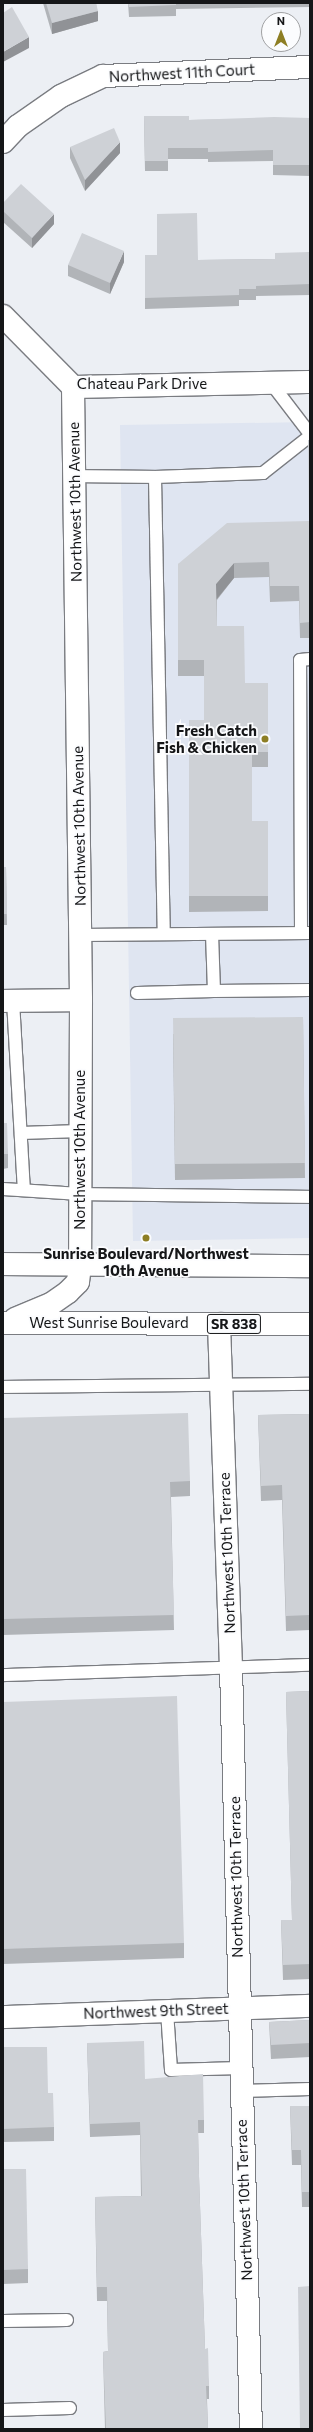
<!DOCTYPE html>
<style>
body{margin:0}
#map{position:relative;width:313px;height:2432px;overflow:hidden;background:#eceff4;font-family:Commissioner,sans-serif}
div>[style]{position:absolute}
[style*='--x']{left:calc(var(--x)*1px);top:calc(var(--y)*1px);width:calc(var(--w)*1px);rotate:calc(var(--a)*1deg)}
.built>*{inset:0;background:#dfe5f1}
.roads{filter:drop-shadow(1px 0 #7a7c81) drop-shadow(-1px 0 #7a7c81) drop-shadow(0 1px #7a7c81) drop-shadow(0 -1px #7a7c81)}
.service>*{height:12px;margin:-6px;padding:0 6px;transform-origin:6px;border-radius:6px;background:#fff}
.minor>*{height:22px;margin:-11px;padding:0 11px;transform-origin:11px;border-radius:11px;background:#fff}
.primary>*{height:22px;margin:-11px;padding:0 11px;transform-origin:11px;border-radius:11px;background:#fff}
.wall>*{inset:0;background:#b1b4b8}
.shaded-wall>*{inset:0;background:#909296}
.building>*{inset:0;background:#ced1d6}
.dots>*{width:11px;height:11px;translate:-50% -50%;box-sizing:border-box;border:2px solid #fbfcfe;border-radius:50%}
span{translate:-50% -50%;white-space:nowrap;text-align:center;line-height:1.15;-webkit-text-stroke:3.5px #fbfcfe;paint-order:stroke}
.shield-label span{padding:1px 3px;background:#fbfcfe;border:1px solid;border-radius:3px;-webkit-text-stroke-width:0}
.shield-label{font-size:14px;color:#151618;font-weight:700}
.street-label{font-size:15px;color:#151618}
.poi-label{font-size:15px;color:#151618;font-weight:700}
.right{translate:-100% -50%;text-align:right}
.frame{position:absolute;inset:0;border:4px solid #151618;pointer-events:none}
.north{position:absolute;left:261px;top:12px;width:40px;height:40px;box-sizing:border-box;background:#fbfcfe;border:1px solid #9fa0a2;border-radius:50%;rotate:0deg;font-size:11px;font-weight:700;line-height:16px;text-align:center;color:#151618}
.north::after{content:'';display:block;margin:auto;width:14px;height:18px;background:#8d7e24;clip-path:polygon(50% 0,100% 100%,50% 72%,0 100%)}
</style>
<div id="map">
<div class="built">
<i style="clip-path:polygon(310px 422px,310px 1238px,133px 1241px,120px 425px)"></i>
</div>
<div class="roads">
<div class="service">
<i style="--x:271;--y:383;--w:64;--a:52.6"></i>
<i style="--x:74;--y:476;--w:81;--a:0.7"></i>
<i style="--x:155;--y:477;--w:457;--a:88.9"></i>
<i style="--x:155;--y:477;--w:108;--a:-2.1"></i>
<i style="--x:263;--y:473;--w:60;--a:-38.2"></i>
<i style="--x:301;--y:933;--w:273;--a:-90.2"></i>
<i style="--x:300;--y:660;--w:10;--a:-6"></i>
<i style="--x:212;--y:934;--w:57;--a:88"></i>
<i style="--x:214;--y:991;--w:96;--a:-0.6"></i>
<i style="--x:80;--y:935;--w:230;--a:-0.5"></i>
<i style="--x:137;--y:993;--w:77;--a:-1.5"></i>
<i style="--x:13;--y:1001;--w:188;--a:86.7"></i>
<i style="--x:21;--y:1133;--w:59;--a:-1.9"></i>
<i style="--x:3;--y:1189;--w:77;--a:3.7"></i>
<i style="--x:80;--y:1194;--w:230;--a:0.7"></i>
<i style="--x:3;--y:1387;--w:307;--a:-0.6"></i>
<i style="--x:3;--y:1675;--w:307;--a:-1.9"></i>
<i style="--x:167;--y:2011;--w:59;--a:86.1"></i>
<i style="--x:171;--y:2070;--w:69;--a:-1.7"></i>
<i style="--x:241;--y:2091;--w:69;--a:-1.7"></i>
<i style="--x:3;--y:2321;--w:64;--a:-0.9"></i>
<i style="--x:3;--y:2410;--w:67;--a:-1.7"></i>
</div>
<div class="minor">
<i style="--x:3;--y:142;--w:22;--a:-47"></i>
<i style="--x:18;--y:126;--w:52;--a:-34.9"></i>
<i style="--x:61;--y:96;--w:47;--a:-25.5"></i>
<i style="--x:103;--y:76;--w:207;--a:-2.5"></i>
<i style="--x:3;--y:316;--w:100;--a:45.4"></i>
<i style="--x:73;--y:387;--w:237;--a:-1.2"></i>
<i style="--x:73;--y:387;--w:613;--a:89.25"></i>
<i style="--x:81;--y:1000;--w:265;--a:90.2"></i>
<i style="--x:3;--y:1001;--w:78;--a:-0.7"></i>
<i style="--x:219;--y:1324;--w:343;--a:88"></i>
<i style="--x:231;--y:1667;--w:762;--a:88.5"></i>
<i style="--x:3;--y:2017;--w:307;--a:-2.1"></i>
</div>
<div class="primary">
<i style="--x:3;--y:1264;--w:307;--a:0.4"></i>
<i style="--x:15;--y:1319;--w:39;--a:-23"></i>
<i style="--x:51;--y:1304;--w:21;--a:-35"></i>
<i style="--x:68;--y:1292;--w:14;--a:-45"></i>
<i style="--x:78;--y:1282;--w:17;--a:-83"></i>
<i style="--x:3;--y:1323;--w:307;--a:0.2"></i>
</div>
</div>
<div class="wall">
<i style="clip-path:polygon(43px 3px,96px 3px,98px 21px,52px 34px)"></i>
<i style="clip-path:polygon(128px 3px,310px 3px,310px 7px,176px 9px,176px 16px,129px 17px)"></i>
<i style="clip-path:polygon(144px 116px,189px 120px,310px 118px,310px 176px,273px 175px,273px 161px,208px 162px,208px 159px,168px 159px,168px 171px,145px 171px)"></i>
<i style="clip-path:polygon(70px 147px,120px 153px,85px 191px,70px 158px)"></i>
<i style="clip-path:polygon(3px 203px,54px 224px,32px 248px,3px 222px)"></i>
<i style="clip-path:polygon(310px 252px,310px 295px,256px 296px,256px 300px,239px 300px,239px 306px,145px 309px,145px 255px,198px 260px,275px 259px)"></i>
<i style="clip-path:polygon(124px 262px,110px 294px,68px 276px,68px 265px)"></i>
<i style="clip-path:polygon(310px 440px,310px 638px,300px 638px,299px 601px,270px 602px,269px 577px,234px 578px,217px 600px,217px 626px,245px 683px,268px 683px,268px 767px,252px 767px,252px 821px,268px 821px,268px 911px,189px 912px,189px 720px,204px 720px,204px 676px,178px 676px,178px 564px,309px 521px)"></i>
<i style="clip-path:polygon(3px 867px,6px 867px,7px 925px,3px 925px)"></i>
<i style="clip-path:polygon(303px 1017px,305px 1178px,175px 1180px,173px 1034px)"></i>
<i style="clip-path:polygon(3px 1123px,8px 1154px,8px 1168px,3px 1169px)"></i>
<i style="clip-path:polygon(310px 1414px,310px 1630px,286px 1631px,282px 1500px,261px 1501px,258px 1415px)"></i>
<i style="clip-path:polygon(3px 1418px,190px 1481px,190px 1496px,171px 1497px,174px 1630px,3px 1635px)"></i>
<i style="clip-path:polygon(310px 1691px,310px 1979px,283px 1980px,281px 1920px,292px 1920px,286px 1692px)"></i>
<i style="clip-path:polygon(3px 1702px,184px 1943px,184px 1958px,3px 1964px)"></i>
<i style="clip-path:polygon(310px 2020px,310px 2057px,271px 2059px,269px 2022px)"></i>
<i style="clip-path:polygon(87px 2043px,145px 2079px,204px 2120px,204px 2133px,198px 2133px,199px 2176px,205px 2349px,209px 2386px,209px 2399px,207px 2399px,208px 2429px,105px 2429px,103px 2352px,108px 2351px,107px 2301px,97px 2301px,95px 2197px,141px 2196px,140px 2135px,90px 2137px)"></i>
<i style="clip-path:polygon(3px 2047px,48px 2093px,54px 2127px,54px 2141px,3px 2142px)"></i>
<i style="clip-path:polygon(290px 2106px,310px 2106px,310px 2207px,302px 2207px,301px 2165px,292px 2165px)"></i>
<i style="clip-path:polygon(3px 2169px,28px 2269px,28px 2283px,3px 2284px)"></i>
</div>
<div class="shaded-wall">
<i style="clip-path:polygon(98px 11px,98px 21px,52px 34px,52px 23px)"></i>
<i style="clip-path:polygon(29px 37px,29px 48px,3px 62px,3px 52px)"></i>
<i style="clip-path:polygon(120px 142px,120px 153px,85px 191px,85px 180px)"></i>
<i style="clip-path:polygon(54px 214px,54px 224px,32px 248px,32px 238px)"></i>
<i style="clip-path:polygon(124px 251px,124px 262px,110px 294px,110px 283px)"></i>
<i style="clip-path:polygon(234px 563px,234px 578px,216px 600px,216px 584px)"></i>
</div>
<div class="building">
<i style="clip-path:polygon(46px 3px,96px 3px,98px 11px,52px 23px)"></i>
<i style="clip-path:polygon(128px 3px,176px 3px,176px 5px,129px 7px)"></i>
<i style="clip-path:polygon(12px 7px,29px 37px,3px 52px,3px 13px)"></i>
<i style="clip-path:polygon(144px 116px,189px 116px,189px 120px,274px 117px,310px 118px,310px 165px,273px 165px,273px 150px,208px 152px,208px 148px,168px 148px,168px 161px,145px 161px)"></i>
<i style="clip-path:polygon(114px 128px,120px 142px,85px 180px,70px 147px)"></i>
<i style="clip-path:polygon(21px 184px,54px 214px,32px 238px,3px 211px,3px 203px)"></i>
<i style="clip-path:polygon(197px 213px,198px 260px,275px 259px,275px 253px,310px 252px,310px 284px,256px 286px,256px 289px,239px 289px,239px 295px,145px 298px,145px 255px,157px 255px,157px 214px)"></i>
<i style="clip-path:polygon(82px 233px,124px 251px,110px 283px,68px 265px)"></i>
<i style="clip-path:polygon(308px 440px,310px 440px,310px 622px,300px 623px,299px 586px,270px 586px,269px 562px,234px 563px,216px 584px,217px 626px,244px 626px,245px 683px,268px 683px,268px 752px,252px 752px,252px 821px,268px 821px,268px 896px,189px 896px,189px 720px,204px 720px,204px 660px,178px 660px,178px 564px,227px 523px,309px 521px)"></i>
<i style="clip-path:polygon(3px 867px,6px 867px,7px 914px,3px 914px)"></i>
<i style="clip-path:polygon(303px 1017px,305px 1163px,175px 1164px,173px 1018px)"></i>
<i style="clip-path:polygon(3px 1123px,7px 1123px,8px 1154px,3px 1154px)"></i>
<i style="clip-path:polygon(188px 1413px,190px 1481px,170px 1482px,174px 1615px,3px 1619px,3px 1418px)"></i>
<i style="clip-path:polygon(310px 1414px,310px 1615px,286px 1616px,282px 1485px,261px 1486px,258px 1415px)"></i>
<i style="clip-path:polygon(310px 1691px,310px 1964px,283px 1965px,281px 1920px,292px 1920px,286px 1692px)"></i>
<i style="clip-path:polygon(177px 1696px,184px 1943px,3px 1949px,3px 1702px)"></i>
<i style="clip-path:polygon(310px 2020px,310px 2043px,271px 2045px,269px 2022px)"></i>
<i style="clip-path:polygon(144px 2041px,145px 2079px,203px 2074px,204px 2120px,198px 2120px,199px 2176px,205px 2349px,208px 2348px,209px 2386px,206px 2386px,208px 2429px,106px 2429px,103px 2352px,108px 2351px,107px 2287px,97px 2287px,95px 2197px,142px 2196px,140px 2122px,90px 2124px,87px 2043px)"></i>
<i style="clip-path:polygon(3px 2047px,47px 2047px,48px 2093px,53px 2093px,54px 2127px,3px 2129px)"></i>
<i style="clip-path:polygon(290px 2106px,310px 2106px,310px 2192px,302px 2192px,301px 2150px,292px 2150px)"></i>
<i style="clip-path:polygon(3px 2169px,26px 2169px,28px 2269px,3px 2270px)"></i>
<i style="clip-path:polygon(310px 2286px,310px 2429px,300px 2429px,298px 2287px)"></i>
</div>
<div class="dots">
<i style="left:265px;top:739px;background:#8d7e24"></i>
<i style="left:146px;top:1238px;background:#8d7e24"></i>
</div>
<div class="shield-label">
<span style="left:234px;top:1324px">SR 838</span>
</div>
<div class="street-label">
<span style="left:182px;top:73px;rotate:-3deg">Northwest 11th Court</span>
<span style="left:142px;top:384px">Chateau Park Drive</span>
<span style="left:75px;top:502px;rotate:-91deg">Northwest 10th Avenue</span>
<span style="left:79px;top:826px;rotate:-91deg">Northwest 10th Avenue</span>
<span style="left:80px;top:1150px;rotate:-90deg">Northwest 10th Avenue</span>
<span style="left:109px;top:1323px">West Sunrise Boulevard</span>
<span style="left:227px;top:1553px;rotate:-92deg">Northwest 10th Terrace</span>
<span style="left:236px;top:1877px;rotate:-91deg">Northwest 10th Terrace</span>
<span style="left:156px;top:2011px;rotate:-2deg">Northwest 9th Street</span>
<span style="left:244px;top:2200px;rotate:-92deg">Northwest 10th Terrace</span>
</div>
<div class="poi-label">
<span class="right" style="left:257px;top:739px">Fresh Catch<br>Fish &amp; Chicken</span>
<span style="left:146px;top:1262px">Sunrise Boulevard/Northwest<br>10th Avenue</span>
</div>
<div class="frame"></div>
<div class="north">N</div>
</div>
